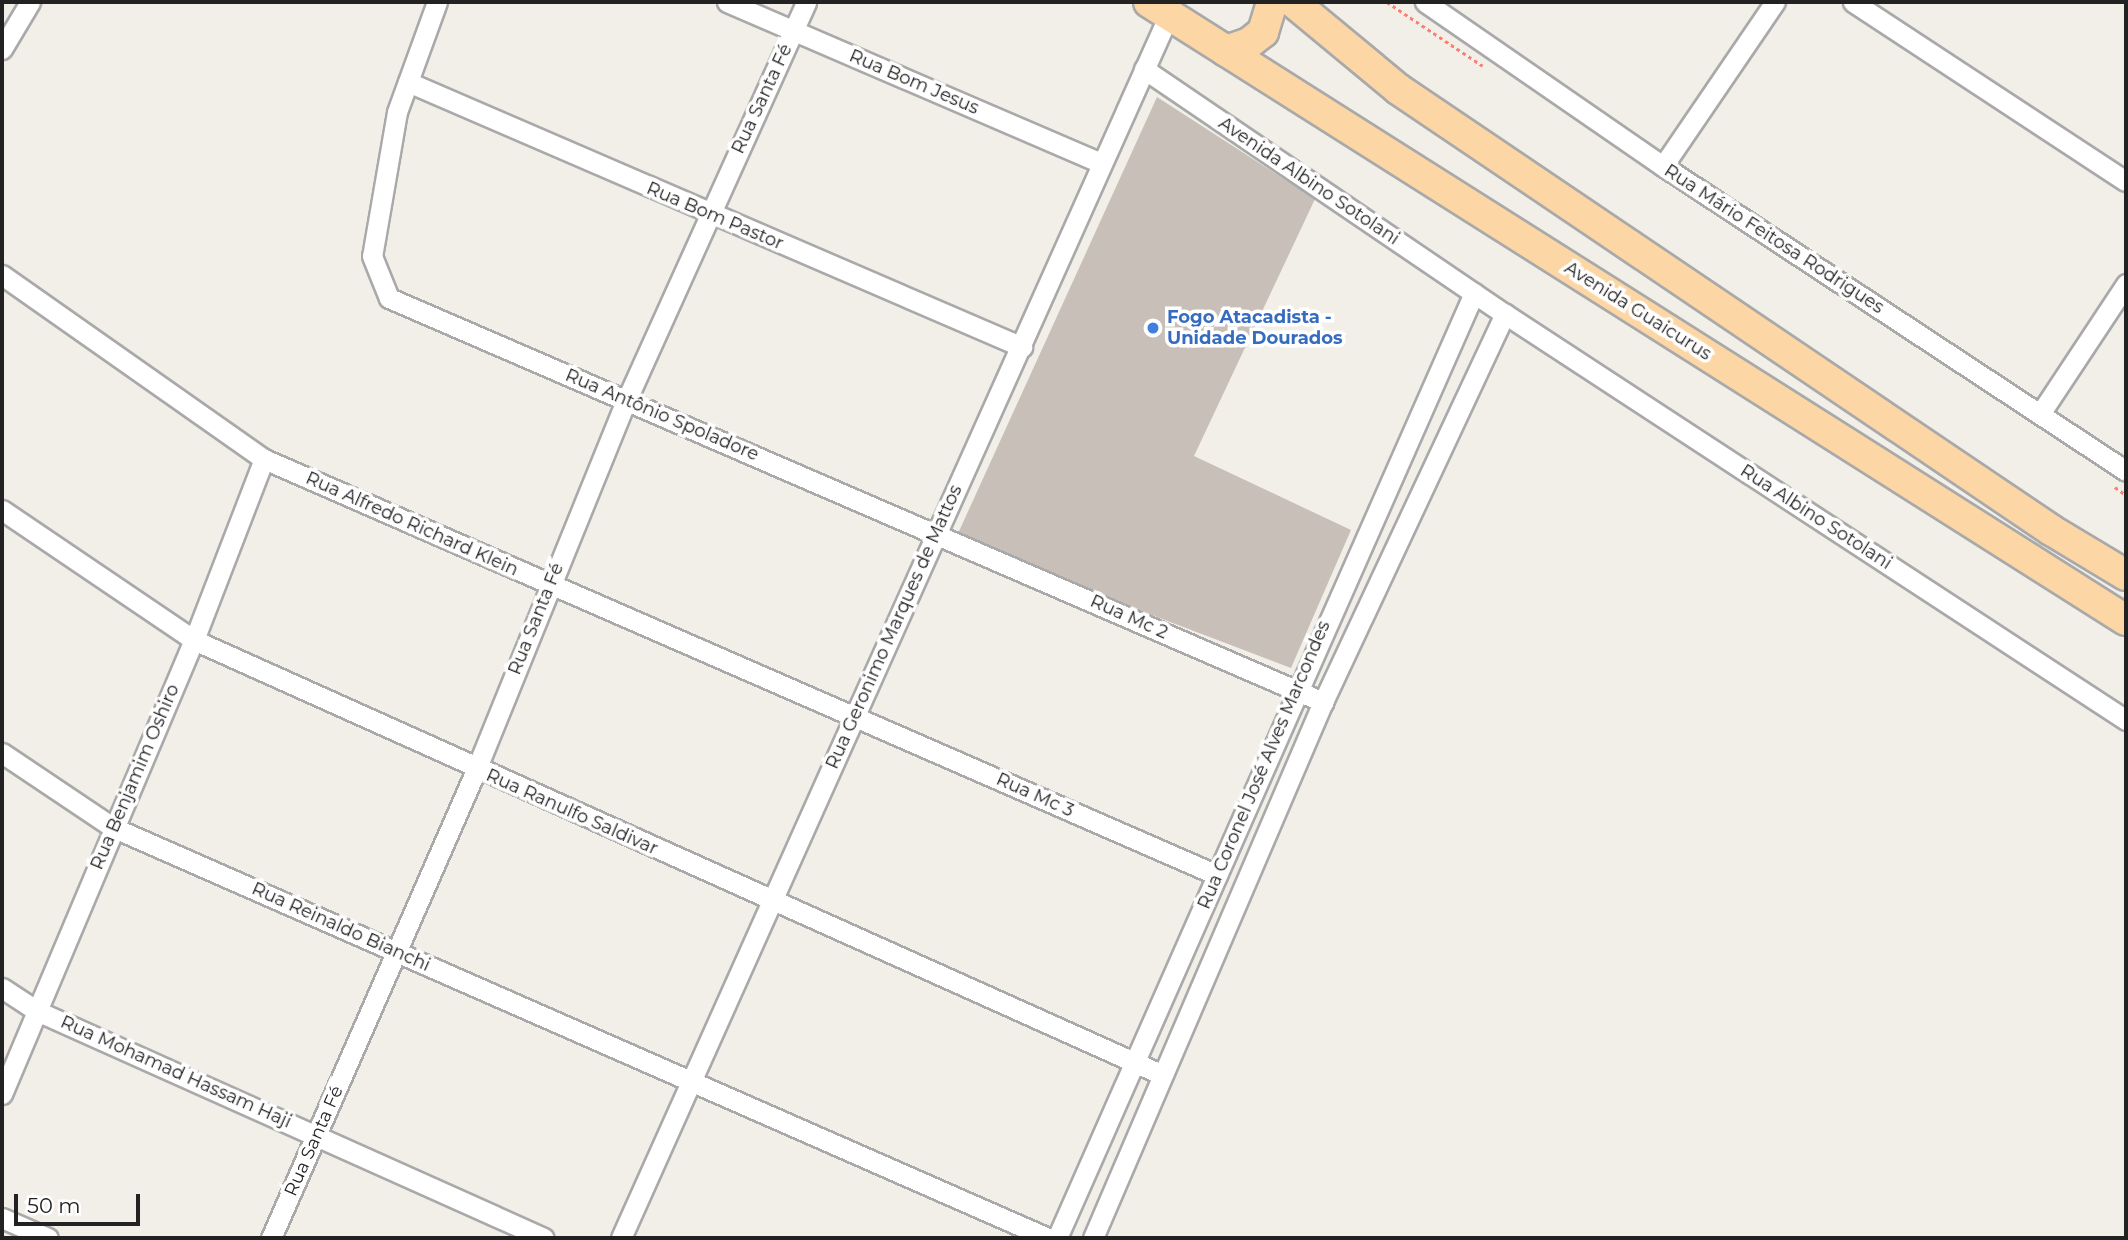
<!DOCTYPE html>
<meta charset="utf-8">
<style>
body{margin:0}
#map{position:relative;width:2128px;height:1240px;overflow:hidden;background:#f2efe9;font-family:Montserrat,sans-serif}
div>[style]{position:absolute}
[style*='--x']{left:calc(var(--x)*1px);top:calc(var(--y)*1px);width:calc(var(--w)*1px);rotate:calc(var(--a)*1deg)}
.building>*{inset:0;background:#c7bfb8}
.path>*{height:2.5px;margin-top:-1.25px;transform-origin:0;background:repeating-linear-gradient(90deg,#fa8072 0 3.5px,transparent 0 7px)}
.roads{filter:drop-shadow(2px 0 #a9a9a9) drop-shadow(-2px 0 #a9a9a9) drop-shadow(0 2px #a9a9a9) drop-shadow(0 -2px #a9a9a9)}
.minor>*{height:19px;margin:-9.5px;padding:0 9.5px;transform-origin:9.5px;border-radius:9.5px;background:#fff}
.primary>*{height:30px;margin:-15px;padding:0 15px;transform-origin:15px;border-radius:15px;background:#fcd6a4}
.dots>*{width:19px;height:19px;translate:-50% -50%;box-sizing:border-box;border:4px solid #fff;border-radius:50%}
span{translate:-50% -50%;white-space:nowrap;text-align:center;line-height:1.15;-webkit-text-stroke:7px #fff;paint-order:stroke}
.street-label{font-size:18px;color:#222}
.shop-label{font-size:18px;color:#366cbe;font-weight:700}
.left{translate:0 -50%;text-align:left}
.frame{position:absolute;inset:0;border:4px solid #222;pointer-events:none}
.scale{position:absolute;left:14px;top:1194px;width:126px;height:32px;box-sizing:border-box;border:4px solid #222;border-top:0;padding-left:9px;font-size:21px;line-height:24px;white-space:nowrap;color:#222;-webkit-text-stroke:5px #fff;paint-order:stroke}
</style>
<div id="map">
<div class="building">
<i style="clip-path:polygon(1157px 97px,1315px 199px,1194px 456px,1351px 530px,1291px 668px,955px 540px)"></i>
</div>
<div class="path">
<i style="--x:1387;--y:2;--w:115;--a:33.7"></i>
<i style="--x:2115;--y:487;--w:14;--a:36"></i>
</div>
<div class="roads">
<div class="minor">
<i style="--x:437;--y:2;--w:117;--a:110"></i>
<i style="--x:397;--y:112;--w:146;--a:99.8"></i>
<i style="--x:372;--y:256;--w:45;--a:68"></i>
<i style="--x:389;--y:298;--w:1018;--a:23.39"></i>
<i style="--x:727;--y:2;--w:406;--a:23.3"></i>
<i style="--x:1425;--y:2;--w:289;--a:34.6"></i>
<i style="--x:1663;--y:166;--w:554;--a:33.37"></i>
<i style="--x:1853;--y:2;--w:326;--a:33.3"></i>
<i style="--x:2;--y:49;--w:55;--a:-59.2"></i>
<i style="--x:1144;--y:69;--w:436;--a:34.2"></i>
<i style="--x:1505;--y:314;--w:742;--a:33.18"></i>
<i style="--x:408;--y:82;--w:669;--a:23.34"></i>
<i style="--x:1663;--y:166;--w:199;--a:-55.7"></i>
<i style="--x:2;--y:275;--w:320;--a:35.1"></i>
<i style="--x:264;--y:459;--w:1040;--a:23.58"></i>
<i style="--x:2040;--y:414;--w:156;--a:-56.5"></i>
<i style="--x:2;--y:510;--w:232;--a:34.1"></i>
<i style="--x:194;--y:640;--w:1062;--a:24.18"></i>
<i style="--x:2;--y:753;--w:133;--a:33.9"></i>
<i style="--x:112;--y:827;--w:1022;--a:23.71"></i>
<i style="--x:2;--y:988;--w:42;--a:33.3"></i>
<i style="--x:37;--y:1011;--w:555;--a:24.12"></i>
<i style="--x:2;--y:1094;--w:493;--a:-67.1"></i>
<i style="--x:194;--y:640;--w:194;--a:-68.9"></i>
<i style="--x:2;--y:1218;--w:50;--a:23.5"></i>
<i style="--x:271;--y:1238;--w:511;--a:-66.34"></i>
<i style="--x:476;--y:770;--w:401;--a:-67.9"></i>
<i style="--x:627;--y:399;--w:435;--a:-65.7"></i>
<i style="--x:621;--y:1238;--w:1338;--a:-65.87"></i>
<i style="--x:1057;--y:1238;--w:1033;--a:-66.19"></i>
<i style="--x:1093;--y:1238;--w:583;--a:-66.78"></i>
<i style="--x:1323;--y:702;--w:429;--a:-64.9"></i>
</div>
<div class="primary">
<i style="--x:1149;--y:2;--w:1156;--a:32.32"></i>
<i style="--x:1293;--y:2;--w:136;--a:39.6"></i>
<i style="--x:1398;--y:89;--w:788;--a:34.03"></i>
<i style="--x:2051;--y:530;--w:87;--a:31"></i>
<i style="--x:1226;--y:51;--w:24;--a:-19"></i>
<i style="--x:1249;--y:43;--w:18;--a:-38"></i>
<i style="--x:1263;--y:32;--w:31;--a:-73"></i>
</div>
</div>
<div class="dots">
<i style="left:1153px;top:328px;background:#3f7fe0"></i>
</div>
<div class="street-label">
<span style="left:914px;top:82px;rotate:23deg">Rua Bom Jesus</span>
<span style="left:762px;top:99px;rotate:-65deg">Rua Santa Fé</span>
<span style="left:1309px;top:181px;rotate:34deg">Avenida Albino Sotolani</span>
<span style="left:715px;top:216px;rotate:23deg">Rua Bom Pastor</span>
<span style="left:1774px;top:239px;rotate:33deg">Rua Mário Feitosa Rodrigues</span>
<span style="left:1638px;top:311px;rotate:32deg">Avenida Guaicurus</span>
<span style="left:662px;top:415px;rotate:23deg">Rua Antônio Spoladore</span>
<span style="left:1816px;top:517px;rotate:33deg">Rua Albino Sotolani</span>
<span style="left:412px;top:524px;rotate:24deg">Rua Alfredo Richard Klein</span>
<span style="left:1129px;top:617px;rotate:24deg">Rua Mc 2</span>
<span style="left:536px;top:619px;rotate:-68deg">Rua Santa Fé</span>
<span style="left:894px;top:627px;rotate:-66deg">Rua Geronimo Marques de Mattos</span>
<span style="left:1264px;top:765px;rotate:-67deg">Rua Coronel José Alves Marcondes</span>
<span style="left:135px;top:777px;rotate:-67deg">Rua Benjamim Oshiro</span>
<span style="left:1035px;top:795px;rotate:24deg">Rua Mc 3</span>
<span style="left:572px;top:812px;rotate:24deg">Rua Ranulfo Saldivar</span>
<span style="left:341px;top:927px;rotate:24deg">Rua Reinaldo Bianchi</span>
<span style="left:176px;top:1072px;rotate:24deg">Rua Mohamad Hassam Haji</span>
<span style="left:314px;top:1141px;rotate:-66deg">Rua Santa Fé</span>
</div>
<div class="shop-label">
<span class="left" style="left:1167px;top:328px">Fogo Atacadista -<br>Unidade Dourados</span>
</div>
<div class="frame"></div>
<div class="scale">50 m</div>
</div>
